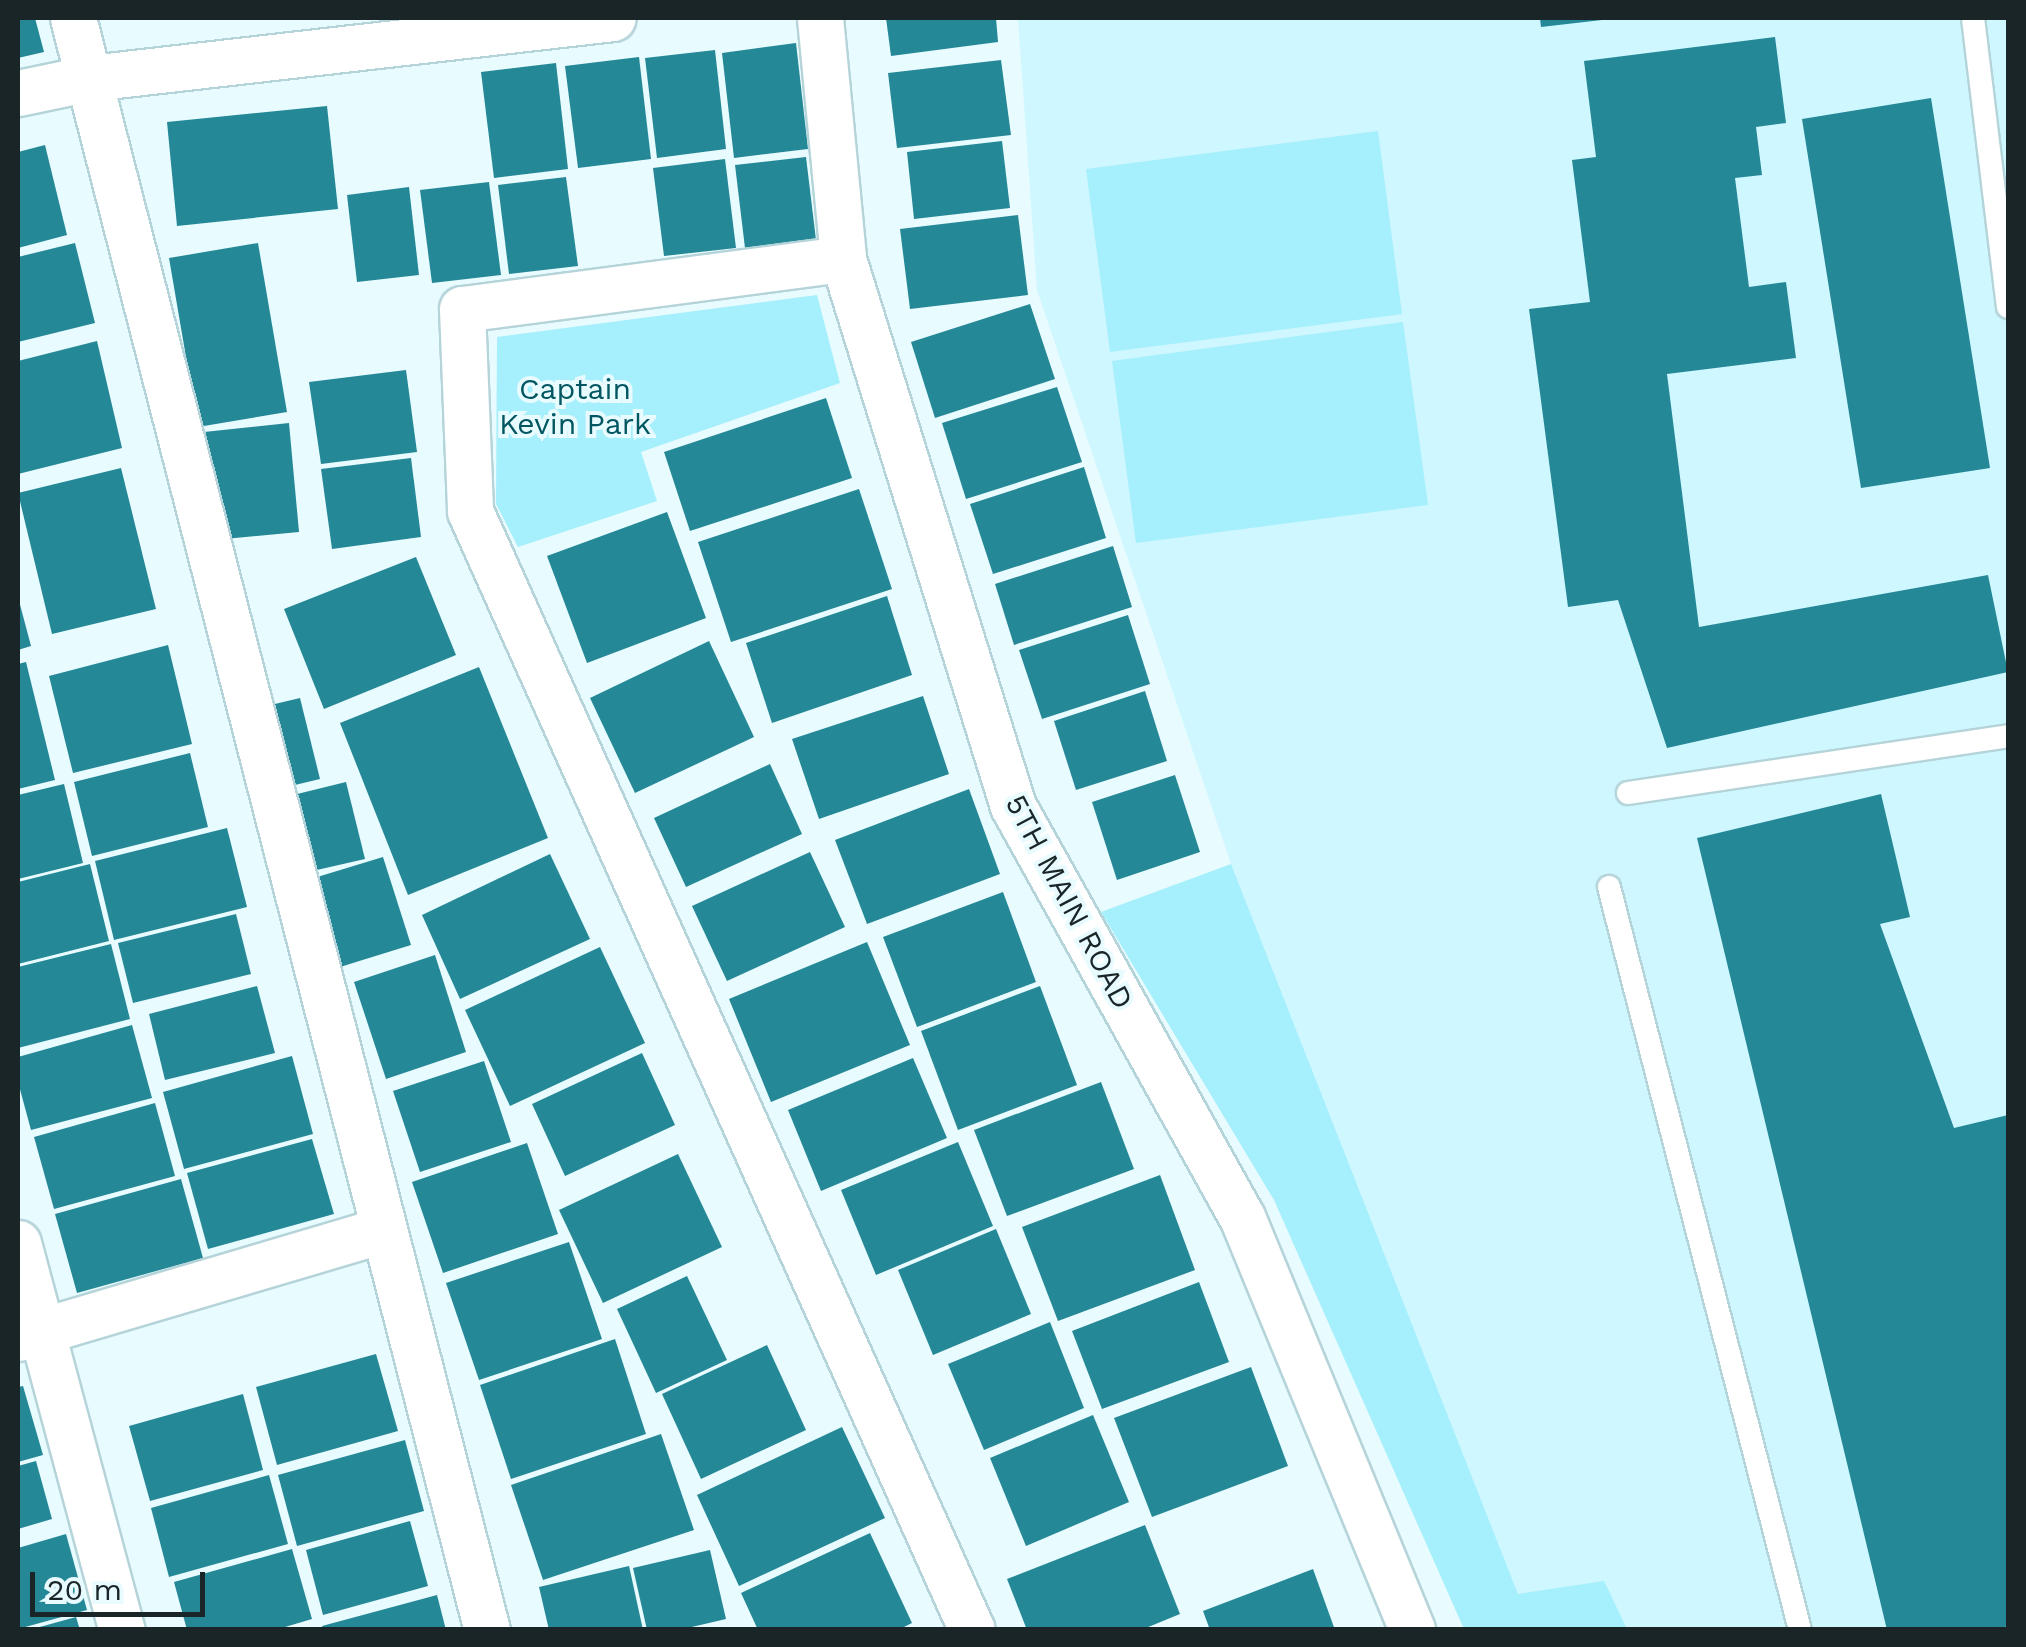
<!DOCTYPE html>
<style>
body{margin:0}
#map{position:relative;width:2026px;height:1647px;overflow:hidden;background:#e8fbfe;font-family:"Work Sans",sans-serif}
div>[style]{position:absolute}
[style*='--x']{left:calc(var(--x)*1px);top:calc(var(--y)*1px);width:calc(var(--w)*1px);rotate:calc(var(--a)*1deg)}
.built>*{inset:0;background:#cef7ff}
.green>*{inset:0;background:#a6effc}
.building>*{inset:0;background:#258897}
.roads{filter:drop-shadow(2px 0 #b5d4d9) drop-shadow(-2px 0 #b5d4d9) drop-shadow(0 2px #b5d4d9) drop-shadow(0 -2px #b5d4d9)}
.service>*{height:22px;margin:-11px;padding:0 11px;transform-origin:11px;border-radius:11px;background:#fff}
.minor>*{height:45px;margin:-22.5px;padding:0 22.5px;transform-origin:22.5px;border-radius:22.5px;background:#fff}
span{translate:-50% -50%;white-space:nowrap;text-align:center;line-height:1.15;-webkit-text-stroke:8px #e8fbfe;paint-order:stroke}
.park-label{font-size:30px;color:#015661}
.street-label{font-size:30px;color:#192527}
.frame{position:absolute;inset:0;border:20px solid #192527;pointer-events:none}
.scale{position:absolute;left:30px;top:1572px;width:175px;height:45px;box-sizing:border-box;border:5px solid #192527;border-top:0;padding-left:12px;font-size:30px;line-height:35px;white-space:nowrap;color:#192527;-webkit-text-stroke:8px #e8fbfe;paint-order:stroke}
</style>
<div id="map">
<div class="built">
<i style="clip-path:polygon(1018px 18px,2008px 18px,2008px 1629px,1627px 1629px,1603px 1582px,1518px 1594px,1231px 864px,1037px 290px)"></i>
</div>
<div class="green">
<i style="clip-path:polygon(1378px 131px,1402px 314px,1110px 352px,1086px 169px)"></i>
<i style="clip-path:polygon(817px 295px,840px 383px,641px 452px,657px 501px,518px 547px,496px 504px,497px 337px)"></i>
<i style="clip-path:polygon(1403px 322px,1428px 505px,1136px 543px,1112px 361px)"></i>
<i style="clip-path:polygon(1231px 864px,1518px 1594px,1604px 1581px,1627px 1629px,1464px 1629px,1274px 1200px,1101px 912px)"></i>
</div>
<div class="building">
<i style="clip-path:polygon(18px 18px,35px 18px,44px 52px,18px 58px)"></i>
<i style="clip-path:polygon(886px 18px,996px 18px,998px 42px,891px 56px)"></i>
<i style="clip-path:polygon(1540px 18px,1602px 18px,1602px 20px,1541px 27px)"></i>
<i style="clip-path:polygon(1775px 37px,1786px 123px,1756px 127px,1762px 175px,1735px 178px,1749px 287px,1786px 282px,1796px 358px,1667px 374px,1699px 627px,1988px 575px,2008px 672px,1667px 748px,1618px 600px,1568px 607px,1529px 309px,1590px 302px,1572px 160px,1596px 157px,1584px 61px)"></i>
<i style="clip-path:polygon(796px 43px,808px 149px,734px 158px,722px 53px)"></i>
<i style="clip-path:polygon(715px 50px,726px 149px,657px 158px,645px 58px)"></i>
<i style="clip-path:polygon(639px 57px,651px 159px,578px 168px,565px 66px)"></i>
<i style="clip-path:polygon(1001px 60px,1011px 135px,897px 148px,888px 73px)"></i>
<i style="clip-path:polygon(556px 63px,568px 169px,494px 178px,481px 72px)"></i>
<i style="clip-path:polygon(1931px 98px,1990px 468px,1861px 488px,1802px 119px)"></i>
<i style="clip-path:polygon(327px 106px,338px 209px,177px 226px,167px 122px)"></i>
<i style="clip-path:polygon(1002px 141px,1010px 208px,914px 219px,907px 152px)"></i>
<i style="clip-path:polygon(45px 145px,67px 235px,18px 248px,18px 152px)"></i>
<i style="clip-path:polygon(806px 157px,816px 240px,745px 248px,735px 165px)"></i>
<i style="clip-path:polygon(725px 159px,736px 248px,664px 256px,653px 168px)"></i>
<i style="clip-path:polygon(566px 177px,578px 266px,509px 274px,498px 185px)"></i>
<i style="clip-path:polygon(489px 182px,501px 275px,432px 283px,420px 190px)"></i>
<i style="clip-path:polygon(409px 187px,419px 275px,357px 282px,347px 195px)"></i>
<i style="clip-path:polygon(1018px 215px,1028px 295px,910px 309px,900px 229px)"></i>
<i style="clip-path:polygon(75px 243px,95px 323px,18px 342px,18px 257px)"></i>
<i style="clip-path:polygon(258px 243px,287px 412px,198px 427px,169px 258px)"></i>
<i style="clip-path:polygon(1030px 304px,1055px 379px,935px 418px,911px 342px)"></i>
<i style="clip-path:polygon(97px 341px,122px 448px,18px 474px,18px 361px)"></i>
<i style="clip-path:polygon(406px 370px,417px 452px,321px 464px,309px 382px)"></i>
<i style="clip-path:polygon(1057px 387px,1082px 462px,966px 499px,942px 423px)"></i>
<i style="clip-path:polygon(826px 398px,852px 478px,690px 531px,664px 452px)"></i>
<i style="clip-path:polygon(289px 423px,299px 532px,214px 540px,204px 432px)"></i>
<i style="clip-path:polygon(411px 458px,421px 537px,332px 549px,321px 469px)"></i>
<i style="clip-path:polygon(1084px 467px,1106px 538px,993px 574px,970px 504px)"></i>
<i style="clip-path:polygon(121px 468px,156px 609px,52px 634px,18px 493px)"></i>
<i style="clip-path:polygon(859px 489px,892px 589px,731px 642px,698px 542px)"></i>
<i style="clip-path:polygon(667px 512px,706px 618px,587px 663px,547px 556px)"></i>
<i style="clip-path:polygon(1113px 546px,1132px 607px,1014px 645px,995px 584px)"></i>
<i style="clip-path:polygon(416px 557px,456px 655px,324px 709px,284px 609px)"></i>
<i style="clip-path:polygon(887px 596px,912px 675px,772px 723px,746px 643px)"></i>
<i style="clip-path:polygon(18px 597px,31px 646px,18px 650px)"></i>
<i style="clip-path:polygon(1128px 615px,1150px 684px,1042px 719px,1019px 650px)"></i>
<i style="clip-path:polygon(709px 641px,754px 737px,635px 793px,590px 698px)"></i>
<i style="clip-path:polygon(168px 645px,192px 744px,73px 773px,49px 676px)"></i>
<i style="clip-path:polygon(26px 662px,55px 780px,18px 789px,18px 664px)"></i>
<i style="clip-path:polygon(479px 667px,548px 838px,408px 895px,340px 723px)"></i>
<i style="clip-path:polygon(1145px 691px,1167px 761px,1076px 790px,1054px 721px)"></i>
<i style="clip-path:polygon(923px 696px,949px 774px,819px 819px,792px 739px)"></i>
<i style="clip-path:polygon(300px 698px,320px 779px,278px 789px,258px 708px)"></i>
<i style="clip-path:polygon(190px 753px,208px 827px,92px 856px,74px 782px)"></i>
<i style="clip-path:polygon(770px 764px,802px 834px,686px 887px,654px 818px)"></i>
<i style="clip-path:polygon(1175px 775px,1200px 852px,1117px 880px,1092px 802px)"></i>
<i style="clip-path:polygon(346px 782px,365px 859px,308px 872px,289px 796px)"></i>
<i style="clip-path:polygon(64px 784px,83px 863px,18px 879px,18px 795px)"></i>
<i style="clip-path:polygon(969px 789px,1000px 874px,867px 924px,835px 840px)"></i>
<i style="clip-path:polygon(1881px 794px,1910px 917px,1880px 924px,1954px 1128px,2008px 1115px,2008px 1626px,1995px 1630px,1887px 1630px,1697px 838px)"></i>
<i style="clip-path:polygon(227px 828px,247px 907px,114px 940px,95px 861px)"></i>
<i style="clip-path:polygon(810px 852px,845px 927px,727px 981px,692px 906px)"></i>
<i style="clip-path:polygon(550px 854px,590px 939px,460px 999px,422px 915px)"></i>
<i style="clip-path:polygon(383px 857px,411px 945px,340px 967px,314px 878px)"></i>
<i style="clip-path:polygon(90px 864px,109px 941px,18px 964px,18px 882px)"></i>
<i style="clip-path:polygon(1003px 892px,1036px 982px,917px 1027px,883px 937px)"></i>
<i style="clip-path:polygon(236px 914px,251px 974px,133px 1003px,118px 943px)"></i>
<i style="clip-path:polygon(867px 942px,910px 1045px,771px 1102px,729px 999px)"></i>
<i style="clip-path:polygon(111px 944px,130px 1019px,18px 1048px,18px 967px)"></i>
<i style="clip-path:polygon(600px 947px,645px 1043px,510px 1106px,465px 1010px)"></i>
<i style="clip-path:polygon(435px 955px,466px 1052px,386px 1079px,354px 982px)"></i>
<i style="clip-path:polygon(257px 986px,275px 1053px,165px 1080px,149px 1014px)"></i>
<i style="clip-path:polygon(1040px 986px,1077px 1085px,958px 1130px,921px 1031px)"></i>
<i style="clip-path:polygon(132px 1025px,152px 1098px,31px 1130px,18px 1082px,18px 1057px)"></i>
<i style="clip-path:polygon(642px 1053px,675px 1125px,565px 1176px,532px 1104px)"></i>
<i style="clip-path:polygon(292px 1056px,313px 1134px,184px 1169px,163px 1092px)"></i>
<i style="clip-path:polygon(913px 1058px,947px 1138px,821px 1191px,788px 1110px)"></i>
<i style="clip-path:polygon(484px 1061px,511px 1142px,420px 1172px,393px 1091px)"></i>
<i style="clip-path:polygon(1101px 1082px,1134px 1169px,1007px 1216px,974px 1130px)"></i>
<i style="clip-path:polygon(155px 1103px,175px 1176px,54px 1209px,34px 1137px)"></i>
<i style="clip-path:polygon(312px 1139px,334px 1214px,208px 1249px,187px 1173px)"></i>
<i style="clip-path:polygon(958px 1142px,993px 1226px,876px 1275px,841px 1190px)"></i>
<i style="clip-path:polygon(527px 1143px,558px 1234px,443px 1273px,412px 1182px)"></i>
<i style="clip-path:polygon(678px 1154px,722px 1247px,603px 1303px,559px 1210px)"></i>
<i style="clip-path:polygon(1160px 1175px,1195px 1270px,1058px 1321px,1022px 1227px)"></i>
<i style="clip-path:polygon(181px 1179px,203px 1258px,77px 1293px,55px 1214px)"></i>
<i style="clip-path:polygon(996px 1229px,1031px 1314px,933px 1355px,898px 1270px)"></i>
<i style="clip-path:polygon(569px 1242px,602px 1339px,479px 1380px,446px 1283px)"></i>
<i style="clip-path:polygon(687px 1276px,727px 1360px,656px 1393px,617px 1309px)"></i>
<i style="clip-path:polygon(1199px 1282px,1229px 1362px,1102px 1409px,1072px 1331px)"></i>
<i style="clip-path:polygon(1050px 1322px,1084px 1408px,984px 1450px,948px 1364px)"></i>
<i style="clip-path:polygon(615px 1339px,646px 1434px,511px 1479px,480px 1385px)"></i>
<i style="clip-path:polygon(767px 1345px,806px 1430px,701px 1479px,662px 1394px)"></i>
<i style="clip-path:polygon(376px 1354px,398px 1431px,277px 1465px,256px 1387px)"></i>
<i style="clip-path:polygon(1251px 1367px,1288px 1466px,1152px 1517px,1114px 1418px)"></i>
<i style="clip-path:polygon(23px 1386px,43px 1455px,18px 1462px,18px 1387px)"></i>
<i style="clip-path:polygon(243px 1394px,263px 1470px,150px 1501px,129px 1426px)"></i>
<i style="clip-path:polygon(1093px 1415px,1129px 1502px,1026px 1546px,990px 1458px)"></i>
<i style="clip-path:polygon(842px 1427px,885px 1518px,739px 1586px,697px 1495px)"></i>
<i style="clip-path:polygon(661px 1434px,694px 1530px,543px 1580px,511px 1485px)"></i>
<i style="clip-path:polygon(405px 1440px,424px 1511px,297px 1546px,278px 1475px)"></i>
<i style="clip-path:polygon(36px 1461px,52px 1519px,18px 1529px,18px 1466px)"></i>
<i style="clip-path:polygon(269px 1475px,288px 1544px,169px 1577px,151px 1508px)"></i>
<i style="clip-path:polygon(410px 1521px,428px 1586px,323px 1615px,306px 1550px)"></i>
<i style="clip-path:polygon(1145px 1525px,1180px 1614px,1141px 1630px,1027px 1630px,1007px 1579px)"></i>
<i style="clip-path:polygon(870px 1533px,912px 1623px,898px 1630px,758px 1630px,741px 1593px)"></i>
<i style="clip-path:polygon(66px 1534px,87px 1610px,18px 1629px,18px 1548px)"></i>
<i style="clip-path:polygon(292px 1549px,312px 1619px,275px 1630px,187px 1630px,174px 1582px)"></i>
<i style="clip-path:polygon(710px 1550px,726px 1619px,679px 1630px,647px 1630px,633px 1568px)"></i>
<i style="clip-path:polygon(629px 1566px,643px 1630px,549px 1630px,539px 1587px)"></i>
<i style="clip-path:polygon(1313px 1569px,1335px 1630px,1210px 1630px,1203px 1611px)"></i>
<i style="clip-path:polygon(437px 1595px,446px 1630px,323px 1630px,322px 1626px)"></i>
<i style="clip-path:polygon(76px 1617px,80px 1630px,36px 1630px,36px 1628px)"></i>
</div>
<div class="roads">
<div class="service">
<i style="--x:1973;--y:18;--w:291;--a:83.1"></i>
<i style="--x:1628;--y:793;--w:384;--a:-8.5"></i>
<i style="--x:1609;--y:887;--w:767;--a:75.58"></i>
</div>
<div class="minor">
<i style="--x:73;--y:18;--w:1664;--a:75.6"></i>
<i style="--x:820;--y:18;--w:242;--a:84.5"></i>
<i style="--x:843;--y:259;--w:573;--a:72.74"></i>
<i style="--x:1013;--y:806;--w:470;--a:60.9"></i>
<i style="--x:1242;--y:1217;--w:447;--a:67.6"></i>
<i style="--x:18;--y:93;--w:74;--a:-11.8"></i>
<i style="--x:90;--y:78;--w:526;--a:-6.54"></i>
<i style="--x:843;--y:259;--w:384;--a:172.5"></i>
<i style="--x:462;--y:309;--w:202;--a:87.7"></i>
<i style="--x:470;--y:511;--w:1226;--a:65.84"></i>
<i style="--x:18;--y:1243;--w:401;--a:75"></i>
<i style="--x:18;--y:1338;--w:381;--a:-16.5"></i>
</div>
</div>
<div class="park-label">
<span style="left:575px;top:406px">Captain<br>Kevin Park</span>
</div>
<div class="street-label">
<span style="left:1069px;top:902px;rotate:62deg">5TH MAIN ROAD</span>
</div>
<div class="frame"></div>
<div class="scale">20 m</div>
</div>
